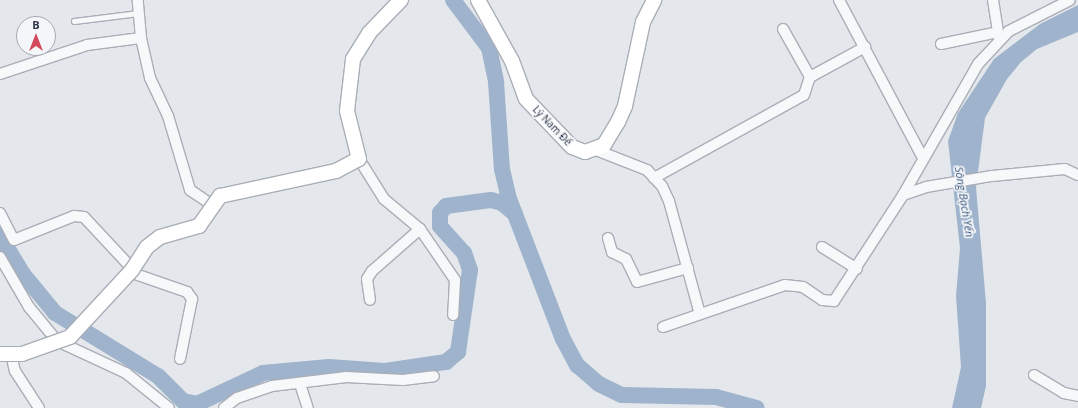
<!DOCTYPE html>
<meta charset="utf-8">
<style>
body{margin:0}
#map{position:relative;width:1078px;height:408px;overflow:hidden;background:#e4e7ec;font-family:"Open Sans",sans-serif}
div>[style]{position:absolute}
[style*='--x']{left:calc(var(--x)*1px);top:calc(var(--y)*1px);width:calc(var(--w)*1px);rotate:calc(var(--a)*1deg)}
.water>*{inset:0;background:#9fb4cc}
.river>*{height:16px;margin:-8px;padding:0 8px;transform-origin:8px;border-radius:8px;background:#9fb4cc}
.roads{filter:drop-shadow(1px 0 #a9aeb7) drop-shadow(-1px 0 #a9aeb7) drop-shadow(0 1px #a9aeb7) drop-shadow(0 -1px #a9aeb7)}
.lane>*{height:5px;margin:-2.5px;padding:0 2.5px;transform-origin:2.5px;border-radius:2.5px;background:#f7f8fa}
.street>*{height:10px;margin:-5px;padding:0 5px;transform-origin:5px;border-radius:5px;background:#f7f8fa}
.secondary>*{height:14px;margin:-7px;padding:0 7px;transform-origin:7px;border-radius:7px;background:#fff}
.bridges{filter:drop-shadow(1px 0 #a9aeb7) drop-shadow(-1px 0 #a9aeb7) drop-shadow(0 1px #a9aeb7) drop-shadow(0 -1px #a9aeb7)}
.secondary-bridge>*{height:14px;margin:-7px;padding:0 7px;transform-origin:7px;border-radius:7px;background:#fff}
span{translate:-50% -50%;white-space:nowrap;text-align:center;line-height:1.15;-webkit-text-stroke:3.5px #f4f6f9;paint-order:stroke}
.street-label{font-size:10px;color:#2b3445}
.water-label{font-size:11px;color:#34527a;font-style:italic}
.north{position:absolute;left:16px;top:16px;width:40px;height:40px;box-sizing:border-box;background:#f4f6f9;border:1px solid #a4a8b1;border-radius:50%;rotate:0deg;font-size:11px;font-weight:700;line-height:16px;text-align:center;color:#2b3445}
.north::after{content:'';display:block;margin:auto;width:14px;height:18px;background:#d1495b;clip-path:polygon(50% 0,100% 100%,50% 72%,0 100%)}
</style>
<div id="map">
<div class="water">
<i style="clip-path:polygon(1078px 5px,1078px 32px,1037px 49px,1021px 62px,1007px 79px,985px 118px,976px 187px,986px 303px,986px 386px,981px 408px,952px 408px,961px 367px,956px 296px,960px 248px,948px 141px,958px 113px,994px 59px,1040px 24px)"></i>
</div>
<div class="river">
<i style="--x:453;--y:0;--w:60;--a:53.1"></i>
<i style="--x:489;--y:48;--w:35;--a:78"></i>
<i style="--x:496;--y:82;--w:87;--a:86.1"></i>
<i style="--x:502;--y:169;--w:28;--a:77"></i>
<i style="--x:508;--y:196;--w:153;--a:69"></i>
<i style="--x:563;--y:339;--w:30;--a:62"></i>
<i style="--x:577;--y:365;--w:29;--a:41"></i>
<i style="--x:599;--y:384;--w:25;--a:26"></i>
<i style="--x:622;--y:395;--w:94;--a:1.2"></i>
<i style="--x:716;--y:397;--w:42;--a:15"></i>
<i style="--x:0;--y:236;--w:44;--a:58.8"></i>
<i style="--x:23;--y:274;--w:50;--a:50.6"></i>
<i style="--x:55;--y:313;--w:121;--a:31.5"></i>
<i style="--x:158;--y:376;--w:35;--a:45"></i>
<i style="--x:183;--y:401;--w:14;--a:12"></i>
<i style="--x:197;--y:404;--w:73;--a:-25.2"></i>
<i style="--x:263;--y:373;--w:66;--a:-5.2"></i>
<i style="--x:329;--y:367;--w:56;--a:4.1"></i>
<i style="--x:385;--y:371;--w:62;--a:-8.4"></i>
<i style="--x:446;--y:362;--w:16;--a:-40"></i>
<i style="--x:458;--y:352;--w:83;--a:-81.7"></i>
<i style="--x:470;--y:270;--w:18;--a:-109"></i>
<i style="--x:464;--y:253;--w:36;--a:-132"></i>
<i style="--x:440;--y:226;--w:13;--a:-90"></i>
<i style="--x:440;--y:213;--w:9;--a:-49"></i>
<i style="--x:446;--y:206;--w:45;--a:-7.6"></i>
<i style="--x:491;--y:200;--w:11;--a:15"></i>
<i style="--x:502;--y:203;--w:17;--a:40"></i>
</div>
<div class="roads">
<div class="lane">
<i style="--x:74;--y:21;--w:65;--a:-7"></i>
</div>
<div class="street">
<i style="--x:839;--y:0;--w:179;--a:62"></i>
<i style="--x:993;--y:0;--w:38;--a:81"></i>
<i style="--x:783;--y:29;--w:55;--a:60.6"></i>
<i style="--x:810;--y:77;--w:63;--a:-28.6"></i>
<i style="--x:141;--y:38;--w:41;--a:77.3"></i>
<i style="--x:150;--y:78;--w:42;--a:64.7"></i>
<i style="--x:168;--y:116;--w:77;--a:73.4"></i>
<i style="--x:190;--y:190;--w:27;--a:34"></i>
<i style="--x:941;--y:44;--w:58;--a:-11.9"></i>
<i style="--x:0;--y:74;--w:92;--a:-18.4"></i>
<i style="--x:87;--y:45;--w:54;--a:-7.4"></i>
<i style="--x:141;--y:38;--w:38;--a:-95"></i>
<i style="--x:596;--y:150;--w:55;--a:21.4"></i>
<i style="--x:647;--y:170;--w:22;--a:47"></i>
<i style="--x:662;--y:186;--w:17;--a:65"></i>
<i style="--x:669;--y:201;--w:117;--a:74.7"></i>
<i style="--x:359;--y:159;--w:47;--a:58"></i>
<i style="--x:384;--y:199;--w:47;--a:39.8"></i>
<i style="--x:420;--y:229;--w:64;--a:138.8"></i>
<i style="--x:372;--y:271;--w:9;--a:122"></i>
<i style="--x:367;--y:279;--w:21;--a:82"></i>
<i style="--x:654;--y:178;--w:171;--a:-29"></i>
<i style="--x:804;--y:95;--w:19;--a:-72"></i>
<i style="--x:903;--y:195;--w:24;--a:-19"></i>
<i style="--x:926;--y:187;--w:67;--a:-9.5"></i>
<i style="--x:992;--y:176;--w:73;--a:-5.5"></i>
<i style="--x:1065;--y:169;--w:14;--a:25"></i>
<i style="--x:0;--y:213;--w:30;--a:63"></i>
<i style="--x:14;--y:240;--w:65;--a:-21.8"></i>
<i style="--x:74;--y:216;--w:10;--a:6"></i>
<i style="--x:84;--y:217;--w:79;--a:47"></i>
<i style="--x:138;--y:275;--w:52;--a:19.1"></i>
<i style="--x:187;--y:292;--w:9;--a:54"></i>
<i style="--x:192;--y:299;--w:61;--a:101.3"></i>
<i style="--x:420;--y:229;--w:62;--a:55.5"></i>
<i style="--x:455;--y:280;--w:35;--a:93"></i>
<i style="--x:608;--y:238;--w:15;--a:74"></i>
<i style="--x:612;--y:252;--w:16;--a:27"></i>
<i style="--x:626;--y:259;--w:25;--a:64"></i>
<i style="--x:637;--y:282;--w:53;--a:-15.4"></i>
<i style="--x:822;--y:247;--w:41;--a:32.2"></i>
<i style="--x:0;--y:257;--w:58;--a:59.9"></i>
<i style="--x:29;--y:307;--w:44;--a:50.5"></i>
<i style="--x:57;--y:341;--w:76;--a:24.9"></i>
<i style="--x:126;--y:373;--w:55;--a:39.1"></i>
<i style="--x:663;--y:327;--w:129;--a:-19"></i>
<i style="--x:785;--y:285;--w:18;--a:6"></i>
<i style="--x:803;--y:287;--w:23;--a:34"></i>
<i style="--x:822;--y:300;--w:12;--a:5"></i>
<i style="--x:834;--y:301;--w:126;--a:-56.9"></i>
<i style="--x:903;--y:195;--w:151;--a:-60.2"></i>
<i style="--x:978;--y:64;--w:45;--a:-46.8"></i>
<i style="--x:1009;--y:31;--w:68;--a:-26.9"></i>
<i style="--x:11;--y:354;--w:17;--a:77"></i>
<i style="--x:15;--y:371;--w:44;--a:57"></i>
<i style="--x:1034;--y:375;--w:35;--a:31"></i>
<i style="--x:1064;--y:393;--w:14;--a:12"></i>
<i style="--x:300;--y:384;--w:25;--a:72"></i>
<i style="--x:224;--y:408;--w:16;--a:-38"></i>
<i style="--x:237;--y:398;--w:37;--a:-19"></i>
<i style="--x:272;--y:386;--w:75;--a:-6.9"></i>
<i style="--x:346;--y:377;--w:57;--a:3"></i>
<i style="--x:403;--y:380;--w:31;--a:-7"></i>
</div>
<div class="secondary">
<i style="--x:478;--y:0;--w:70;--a:60.9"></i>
<i style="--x:512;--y:61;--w:40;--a:69.8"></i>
<i style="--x:526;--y:99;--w:66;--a:46.2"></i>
<i style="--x:572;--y:147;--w:14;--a:21"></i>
<i style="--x:585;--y:152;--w:20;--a:-20"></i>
<i style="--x:604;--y:145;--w:27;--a:-59"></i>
<i style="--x:618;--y:122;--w:17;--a:-66"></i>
<i style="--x:625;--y:106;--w:86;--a:-77.9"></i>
<i style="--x:643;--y:22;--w:25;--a:-63"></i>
</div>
</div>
<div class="bridges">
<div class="secondary-bridge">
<i style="--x:0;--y:354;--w:22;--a:0"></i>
<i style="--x:22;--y:354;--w:51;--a:-19.5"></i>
<i style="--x:70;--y:337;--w:91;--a:-47.2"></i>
<i style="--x:132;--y:270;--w:27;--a:-57"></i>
<i style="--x:147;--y:247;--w:16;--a:-38"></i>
<i style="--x:160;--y:237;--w:41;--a:-15.8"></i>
<i style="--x:199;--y:226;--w:37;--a:-55"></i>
<i style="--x:220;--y:196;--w:119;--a:-12.2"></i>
<i style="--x:336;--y:171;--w:26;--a:-28"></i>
<i style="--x:359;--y:159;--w:49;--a:-104"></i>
<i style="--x:347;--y:111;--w:52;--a:-83.4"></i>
<i style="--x:353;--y:59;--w:31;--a:-58"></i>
<i style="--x:369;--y:33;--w:46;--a:-45.9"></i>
</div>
</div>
<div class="street-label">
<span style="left:552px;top:126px;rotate:46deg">Lý Nam Đế</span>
</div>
<div class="water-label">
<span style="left:964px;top:202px;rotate:81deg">Sông Bạch Yến</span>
</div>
<div class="north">B</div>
</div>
